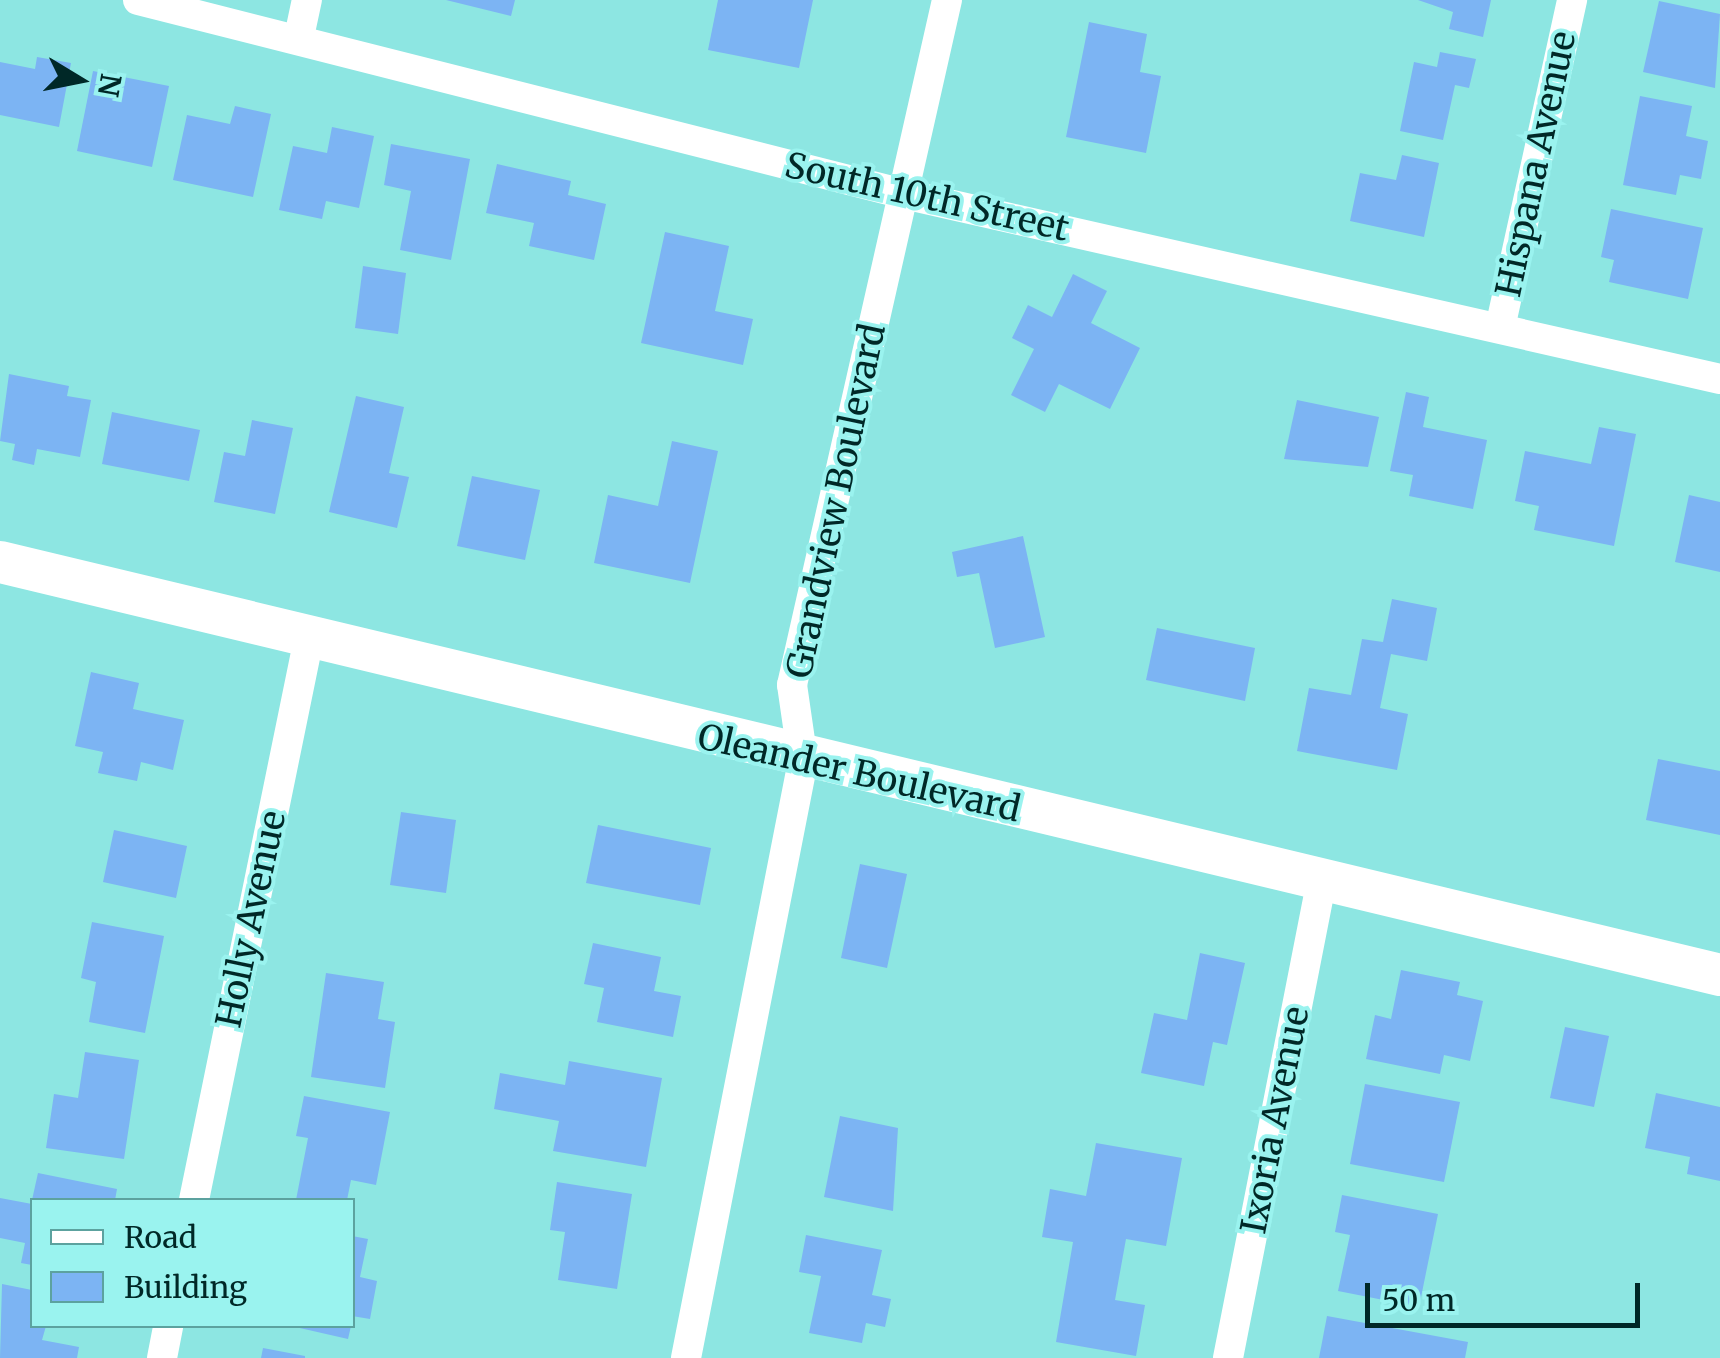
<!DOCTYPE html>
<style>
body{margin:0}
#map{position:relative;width:1720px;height:1358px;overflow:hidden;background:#8de6e2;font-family:Merriweather,serif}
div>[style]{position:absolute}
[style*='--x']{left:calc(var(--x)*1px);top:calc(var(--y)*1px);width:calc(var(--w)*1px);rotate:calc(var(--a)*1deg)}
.building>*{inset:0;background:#7cb4f3}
.street>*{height:30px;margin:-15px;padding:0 15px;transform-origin:15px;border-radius:15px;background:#fff}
.secondary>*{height:42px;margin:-21px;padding:0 21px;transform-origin:21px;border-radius:21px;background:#fff}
span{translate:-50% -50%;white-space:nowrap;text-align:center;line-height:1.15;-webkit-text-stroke:8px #9af3ef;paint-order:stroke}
.street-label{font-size:35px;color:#002827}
.legend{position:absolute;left:30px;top:1198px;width:325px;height:130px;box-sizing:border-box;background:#9af3ef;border:2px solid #5ca29f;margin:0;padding:12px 18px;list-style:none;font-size:30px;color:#002827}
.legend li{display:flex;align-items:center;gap:20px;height:50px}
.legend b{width:50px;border:2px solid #5ca29f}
.north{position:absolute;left:30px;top:30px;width:100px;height:100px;-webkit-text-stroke:8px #9af3ef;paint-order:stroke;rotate:100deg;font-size:28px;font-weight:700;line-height:40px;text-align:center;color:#002827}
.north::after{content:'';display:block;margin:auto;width:35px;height:45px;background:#002827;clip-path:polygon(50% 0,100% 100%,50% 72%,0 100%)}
.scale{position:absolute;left:1365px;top:1283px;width:275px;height:45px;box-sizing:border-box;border:5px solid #002827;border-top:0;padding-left:12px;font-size:30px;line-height:35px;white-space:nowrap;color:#002827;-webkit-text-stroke:8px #9af3ef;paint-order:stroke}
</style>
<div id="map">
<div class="building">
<i style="clip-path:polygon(446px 0,515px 0,511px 16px)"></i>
<i style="clip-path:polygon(718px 0,813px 0,799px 68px,708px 50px)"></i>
<i style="clip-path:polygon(1418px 0,1491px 0,1483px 37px,1449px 29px,1453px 12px)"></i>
<i style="clip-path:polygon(1659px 1px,1720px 14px,1715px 88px,1643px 72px)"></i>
<i style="clip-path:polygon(1089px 22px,1147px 34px,1140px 72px,1161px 76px,1146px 153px,1066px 137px)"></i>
<i style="clip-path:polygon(1440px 52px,1476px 59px,1469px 88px,1455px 85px,1443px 140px,1400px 131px,1414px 62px,1437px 67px)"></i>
<i style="clip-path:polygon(37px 57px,71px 63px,59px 127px,0 115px,0 62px,35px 69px)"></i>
<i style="clip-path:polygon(93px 71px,169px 86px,152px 167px,77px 151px)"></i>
<i style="clip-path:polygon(1640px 96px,1692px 106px,1686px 136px,1708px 141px,1701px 179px,1680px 175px,1676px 195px,1623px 185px)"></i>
<i style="clip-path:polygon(235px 106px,271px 114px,253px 197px,173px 180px,187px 115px,230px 124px)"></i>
<i style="clip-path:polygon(332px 127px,374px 136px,359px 208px,326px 201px,322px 219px,279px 210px,293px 146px,327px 153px)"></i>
<i style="clip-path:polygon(391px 144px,470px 159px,451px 260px,400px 250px,411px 191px,384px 185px)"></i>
<i style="clip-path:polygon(1402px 155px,1439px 163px,1424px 237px,1350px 221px,1360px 173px,1396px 180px)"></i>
<i style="clip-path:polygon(497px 164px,571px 181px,568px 195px,606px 204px,594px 260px,529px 246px,534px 223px,486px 213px)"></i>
<i style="clip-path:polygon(1611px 209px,1703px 228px,1688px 299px,1609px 282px,1614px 260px,1601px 257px)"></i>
<i style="clip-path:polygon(665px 232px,729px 246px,715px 311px,753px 319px,743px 365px,641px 343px)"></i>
<i style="clip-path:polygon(363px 266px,406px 273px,398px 334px,355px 328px)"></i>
<i style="clip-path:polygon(1073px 274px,1107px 291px,1091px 323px,1140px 348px,1110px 409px,1059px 384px,1045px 412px,1011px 395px,1034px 349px,1012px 338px,1028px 305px,1052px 317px)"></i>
<i style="clip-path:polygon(9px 374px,69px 386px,67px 396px,91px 400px,80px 457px,37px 449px,34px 465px,12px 460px,15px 444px,0 441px)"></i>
<i style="clip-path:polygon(1406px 392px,1429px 397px,1423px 427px,1487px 440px,1473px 509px,1409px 496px,1413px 475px,1390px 471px)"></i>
<i style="clip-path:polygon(356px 396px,404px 407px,389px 473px,409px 477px,397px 528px,329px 512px)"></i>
<i style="clip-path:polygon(1297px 400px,1379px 417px,1368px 467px,1284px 459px)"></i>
<i style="clip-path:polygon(112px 412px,200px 430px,189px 481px,102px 464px)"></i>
<i style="clip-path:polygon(252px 420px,293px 428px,275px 514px,214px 502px,224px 452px,245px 456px)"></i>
<i style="clip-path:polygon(1599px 427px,1636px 434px,1614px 546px,1534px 530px,1539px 506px,1515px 501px,1525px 451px,1591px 464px)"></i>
<i style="clip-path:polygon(672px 441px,718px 451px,690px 583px,594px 563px,608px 495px,658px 506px)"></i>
<i style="clip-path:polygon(472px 476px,540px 490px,525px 560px,457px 546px)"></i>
<i style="clip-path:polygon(1689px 495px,1720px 502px,1720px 572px,1675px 562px)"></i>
<i style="clip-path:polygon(1023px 536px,1045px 637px,995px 648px,979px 573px,957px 577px,952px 552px)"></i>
<i style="clip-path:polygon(1392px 599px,1437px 608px,1427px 661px,1391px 654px,1380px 708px,1408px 714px,1397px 770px,1297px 751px,1309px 688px,1351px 695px,1362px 639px,1383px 642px)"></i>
<i style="clip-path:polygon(1157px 628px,1255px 648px,1245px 701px,1146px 680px)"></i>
<i style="clip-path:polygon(91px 672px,139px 683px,133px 709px,184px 720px,173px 770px,141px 762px,137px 781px,98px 773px,103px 752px,75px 746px)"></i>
<i style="clip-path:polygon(1658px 759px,1720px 771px,1720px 835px,1646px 820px)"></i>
<i style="clip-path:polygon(401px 812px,456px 820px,446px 893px,390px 885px)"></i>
<i style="clip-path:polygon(598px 825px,711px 848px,700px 905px,586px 883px)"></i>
<i style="clip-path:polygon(114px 830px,187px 846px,176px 898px,103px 882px)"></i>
<i style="clip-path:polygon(860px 864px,907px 874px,887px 968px,841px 958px)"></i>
<i style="clip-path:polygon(92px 922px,164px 936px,145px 1033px,89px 1022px,96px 982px,81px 978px)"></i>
<i style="clip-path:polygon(593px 943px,661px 957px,654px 991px,681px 996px,673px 1037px,597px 1022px,604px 988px,584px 984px)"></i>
<i style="clip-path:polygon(1200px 953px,1245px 963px,1227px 1045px,1213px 1042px,1204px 1086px,1141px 1073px,1154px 1013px,1187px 1020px)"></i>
<i style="clip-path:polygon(1401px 970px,1460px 982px,1457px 995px,1483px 1001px,1470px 1061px,1444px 1055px,1440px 1074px,1366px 1059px,1375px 1015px,1391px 1019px)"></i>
<i style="clip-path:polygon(326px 973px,384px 982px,378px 1019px,395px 1022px,385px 1088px,311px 1077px)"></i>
<i style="clip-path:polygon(1565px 1027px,1609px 1036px,1594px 1107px,1550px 1098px)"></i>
<i style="clip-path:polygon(85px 1052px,139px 1060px,124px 1159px,46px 1148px,54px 1094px,78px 1098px)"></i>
<i style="clip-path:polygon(569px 1061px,662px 1078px,646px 1167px,553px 1151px,559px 1121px,494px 1109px,500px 1073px,565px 1085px)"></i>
<i style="clip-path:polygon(1365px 1084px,1460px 1102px,1444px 1182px,1350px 1164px)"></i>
<i style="clip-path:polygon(1656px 1093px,1720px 1107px,1720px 1181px,1687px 1174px,1690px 1157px,1645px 1148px)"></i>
<i style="clip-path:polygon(304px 1096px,390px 1112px,376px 1185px,351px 1180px,347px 1200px,296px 1200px,308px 1138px,296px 1136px)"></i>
<i style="clip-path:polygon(840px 1116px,898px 1128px,893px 1211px,824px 1197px)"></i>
<i style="clip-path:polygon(1096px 1143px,1182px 1158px,1166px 1246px,1126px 1239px,1115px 1300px,1145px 1305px,1136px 1356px,1056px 1342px,1073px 1242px,1042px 1237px,1050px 1189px,1086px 1196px)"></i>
<i style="clip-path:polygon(38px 1173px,117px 1189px,115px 1200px,32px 1200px)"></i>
<i style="clip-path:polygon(557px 1182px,632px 1194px,617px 1289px,558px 1280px,565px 1232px,550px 1230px)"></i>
<i style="clip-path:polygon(1342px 1195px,1438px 1214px,1419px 1307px,1338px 1291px,1350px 1235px,1335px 1232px)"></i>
<i style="clip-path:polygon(0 1198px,32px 1204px,32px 1265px,21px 1263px,25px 1243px,0 1238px)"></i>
<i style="clip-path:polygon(806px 1235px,882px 1250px,872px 1295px,891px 1299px,885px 1327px,866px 1323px,862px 1343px,809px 1333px,821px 1276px,799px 1272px)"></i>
<i style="clip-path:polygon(352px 1236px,368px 1239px,360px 1277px,377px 1281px,370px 1319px,352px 1316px)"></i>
<i style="clip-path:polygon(2px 1284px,32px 1290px,32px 1326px,46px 1326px,42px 1340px,79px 1347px,77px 1358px,0 1358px)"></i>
<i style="clip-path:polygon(1327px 1316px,1468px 1342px,1465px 1358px,1319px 1358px)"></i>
<i style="clip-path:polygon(291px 1326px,351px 1326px,348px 1339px)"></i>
<i style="clip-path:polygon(263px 1348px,305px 1356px,305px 1358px,261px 1358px)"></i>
</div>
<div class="street">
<i style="--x:138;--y:0;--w:790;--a:14.21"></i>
<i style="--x:904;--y:194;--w:837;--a:12.77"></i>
<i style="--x:299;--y:37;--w:38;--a:-78"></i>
<i style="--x:1500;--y:328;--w:336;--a:-77.6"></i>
<i style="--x:194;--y:1200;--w:574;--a:-78.44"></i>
<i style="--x:162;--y:1358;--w:33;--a:-79"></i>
<i style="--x:686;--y:1358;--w:608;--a:-78.91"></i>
<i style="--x:803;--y:761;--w:77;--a:-98.2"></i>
<i style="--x:792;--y:685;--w:702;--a:-77.25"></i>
<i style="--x:1228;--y:1358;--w:486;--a:-78.9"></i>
</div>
<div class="secondary">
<i style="--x:0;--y:562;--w:1769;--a:13.5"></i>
</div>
<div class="street-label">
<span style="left:1536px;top:164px;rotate:-78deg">Hispana Avenue</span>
<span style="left:927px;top:197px;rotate:13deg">South 10th Street</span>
<span style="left:836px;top:501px;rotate:-78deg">Grandview Boulevard</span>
<span style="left:859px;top:773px;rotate:13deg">Oleander Boulevard</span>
<span style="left:251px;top:919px;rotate:-78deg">Holly Avenue</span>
<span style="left:1275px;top:1120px;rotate:-79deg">Ixoria Avenue</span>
</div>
<ul class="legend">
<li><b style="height:12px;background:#fff"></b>Road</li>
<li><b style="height:28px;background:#7cb4f3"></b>Building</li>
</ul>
<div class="north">N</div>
<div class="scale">50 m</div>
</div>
